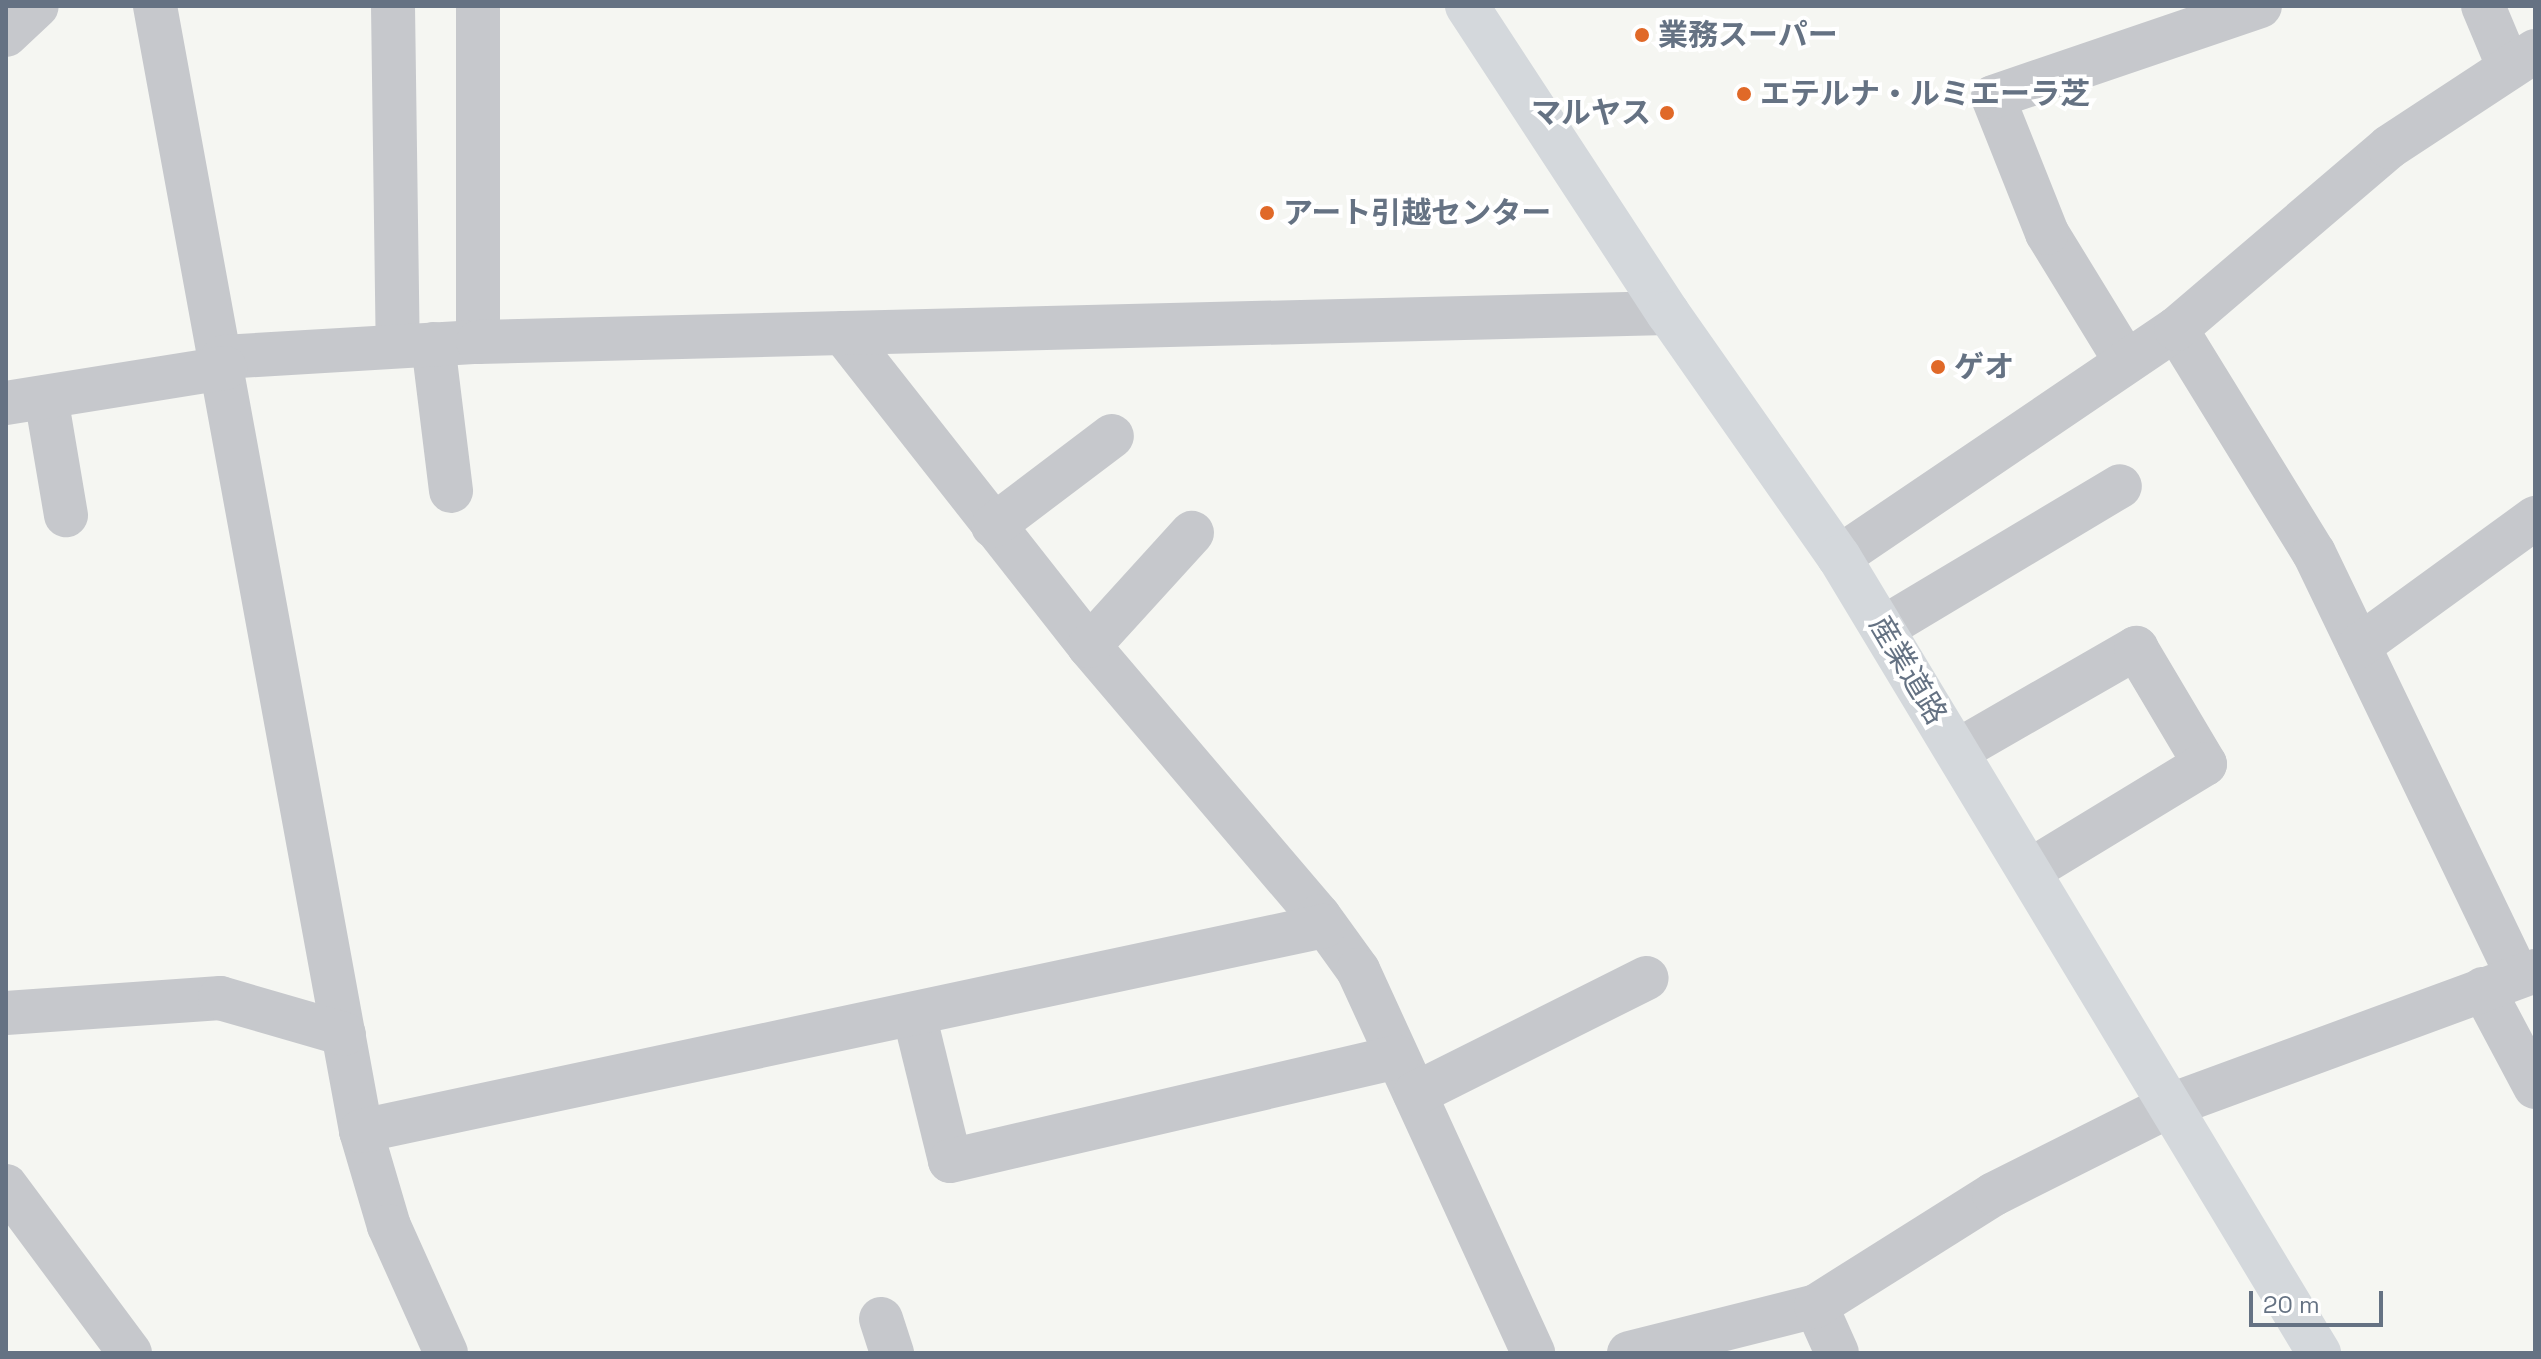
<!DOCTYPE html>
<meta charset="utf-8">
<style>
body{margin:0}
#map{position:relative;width:2541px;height:1359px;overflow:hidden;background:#f5f6f2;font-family:"Space Grotesk","Noto Sans JP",sans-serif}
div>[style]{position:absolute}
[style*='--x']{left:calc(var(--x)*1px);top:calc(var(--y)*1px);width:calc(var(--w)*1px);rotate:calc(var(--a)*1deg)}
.minor>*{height:44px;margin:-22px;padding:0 22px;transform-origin:22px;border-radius:22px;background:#c6c8cc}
.major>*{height:44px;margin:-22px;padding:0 22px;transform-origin:22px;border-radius:22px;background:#d4d8dc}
.dots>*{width:22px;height:22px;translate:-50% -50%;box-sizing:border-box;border:4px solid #fff;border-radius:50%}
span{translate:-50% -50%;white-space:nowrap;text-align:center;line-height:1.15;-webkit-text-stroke:8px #fff;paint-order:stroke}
.poi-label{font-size:30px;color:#657283;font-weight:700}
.left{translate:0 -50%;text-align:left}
.right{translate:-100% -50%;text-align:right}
.street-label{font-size:30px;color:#657283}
.frame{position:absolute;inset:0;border:8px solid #657283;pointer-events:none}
.scale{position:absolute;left:2249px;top:1291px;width:134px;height:36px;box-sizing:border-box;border:4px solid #657283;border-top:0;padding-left:10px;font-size:24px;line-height:28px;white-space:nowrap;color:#657283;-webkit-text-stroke:6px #fff;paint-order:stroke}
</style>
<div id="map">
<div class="minor">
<i style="--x:155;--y:6;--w:1144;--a:79.62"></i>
<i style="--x:361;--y:1131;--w:99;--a:73.6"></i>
<i style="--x:389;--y:1226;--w:139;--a:65.8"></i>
<i style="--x:393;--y:6;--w:340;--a:89.2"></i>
<i style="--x:478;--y:6;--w:336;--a:90"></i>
<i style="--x:2483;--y:6;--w:67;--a:67.2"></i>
<i style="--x:6;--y:35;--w:42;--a:-43.1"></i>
<i style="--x:2176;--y:329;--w:263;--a:58.4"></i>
<i style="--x:2314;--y:553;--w:470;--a:64.3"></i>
<i style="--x:843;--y:333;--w:398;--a:51.8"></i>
<i style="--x:1089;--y:646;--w:355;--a:49.6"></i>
<i style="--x:1319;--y:916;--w:67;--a:54.2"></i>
<i style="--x:1358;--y:970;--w:421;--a:65.4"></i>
<i style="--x:433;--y:344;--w:148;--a:83"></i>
<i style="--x:223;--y:357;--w:255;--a:-3.4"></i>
<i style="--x:478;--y:342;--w:1190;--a:-1.4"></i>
<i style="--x:2126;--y:362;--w:151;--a:-121.5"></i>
<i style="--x:2047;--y:233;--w:146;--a:-111.7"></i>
<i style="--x:1993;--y:97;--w:282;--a:-18.8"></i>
<i style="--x:46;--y:397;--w:120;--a:80.4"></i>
<i style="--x:6;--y:403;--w:222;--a:-9.1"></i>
<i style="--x:993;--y:526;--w:149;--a:-37.1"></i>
<i style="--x:1839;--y:557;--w:407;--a:-34.1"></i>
<i style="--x:2176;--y:329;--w:280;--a:-40.5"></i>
<i style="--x:2389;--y:147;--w:175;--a:-33.3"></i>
<i style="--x:1883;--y:628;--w:276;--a:-30.9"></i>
<i style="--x:1089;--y:646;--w:153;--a:-47.7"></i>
<i style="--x:2359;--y:646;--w:218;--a:-36"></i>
<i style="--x:1957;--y:751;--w:207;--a:-29.9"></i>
<i style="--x:2136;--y:648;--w:135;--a:59.3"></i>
<i style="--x:2205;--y:764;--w:206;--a:148.7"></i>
<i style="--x:2483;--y:989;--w:111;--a:62"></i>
<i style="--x:6;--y:1013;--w:215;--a:-4"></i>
<i style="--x:220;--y:998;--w:129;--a:16.2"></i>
<i style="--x:914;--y:1014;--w:151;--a:76.2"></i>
<i style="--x:950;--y:1161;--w:459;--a:-13.1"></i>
<i style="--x:1415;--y:1094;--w:259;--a:-26.6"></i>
<i style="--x:361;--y:1131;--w:985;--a:-12.02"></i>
<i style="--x:6;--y:1186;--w:208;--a:53.4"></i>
<i style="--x:1816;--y:1306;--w:51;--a:65.9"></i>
<i style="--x:881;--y:1319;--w:36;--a:72"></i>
<i style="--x:1629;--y:1353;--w:193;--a:-14.1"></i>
<i style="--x:1816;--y:1306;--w:210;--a:-32.2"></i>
<i style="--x:1994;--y:1194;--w:198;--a:-26.7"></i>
<i style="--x:2171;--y:1105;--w:388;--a:-20.2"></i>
</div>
<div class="major">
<i style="--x:1467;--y:6;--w:367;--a:56.8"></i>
<i style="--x:1668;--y:313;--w:298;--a:55"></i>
<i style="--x:1839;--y:557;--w:930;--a:58.91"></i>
</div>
<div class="dots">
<i style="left:1642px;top:35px;background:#e06928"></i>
<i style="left:1744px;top:94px;background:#e06928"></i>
<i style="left:1667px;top:113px;background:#e06928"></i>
<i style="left:1267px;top:213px;background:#e06928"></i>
<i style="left:1938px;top:367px;background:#e06928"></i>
</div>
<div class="poi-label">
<span class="left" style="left:1658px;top:35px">業務スーパー</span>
<span class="left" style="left:1760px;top:94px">エテルナ・ルミエーラ芝</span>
<span class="right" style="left:1651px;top:113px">マルヤス</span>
<span class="left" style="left:1283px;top:213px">アート引越センター</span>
<span class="left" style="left:1954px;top:367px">ゲオ</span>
</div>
<div class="street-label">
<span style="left:1908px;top:670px;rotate:59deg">産業道路</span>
</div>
<div class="frame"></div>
<div class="scale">20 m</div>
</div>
